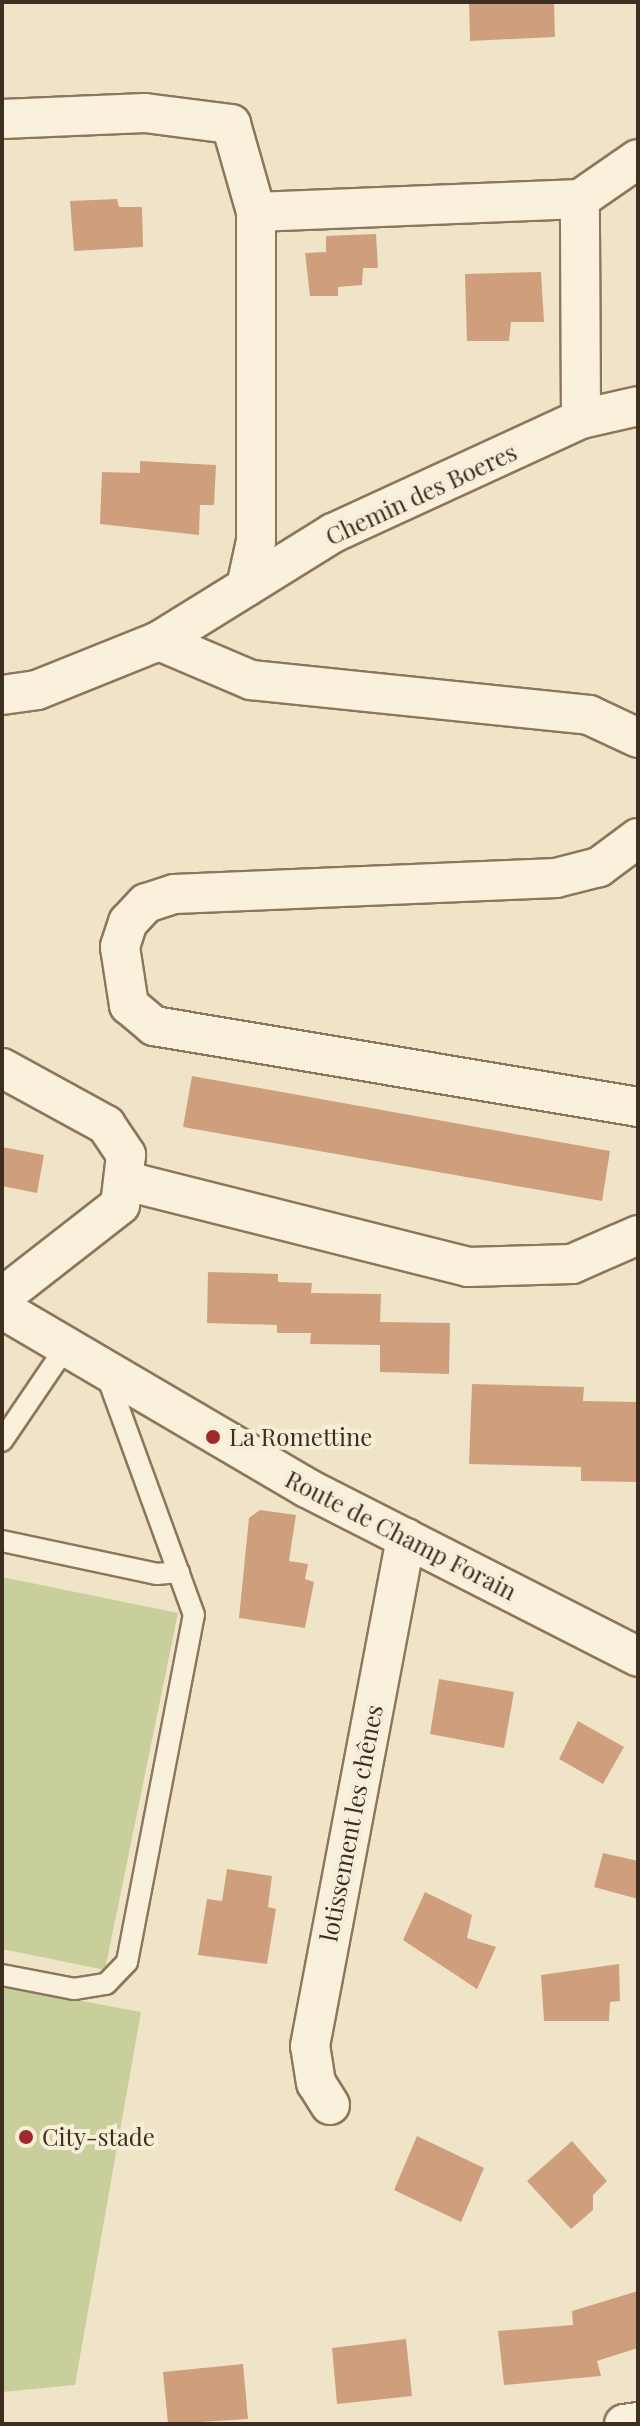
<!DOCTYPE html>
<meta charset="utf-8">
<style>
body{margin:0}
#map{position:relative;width:640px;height:2426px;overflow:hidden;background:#f0e4c8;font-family:"Playfair Display",serif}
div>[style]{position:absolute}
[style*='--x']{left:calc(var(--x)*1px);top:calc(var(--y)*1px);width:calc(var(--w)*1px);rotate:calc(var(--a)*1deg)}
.green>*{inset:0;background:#c9cf9b}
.building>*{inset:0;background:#cf9f7d}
.roads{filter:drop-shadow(2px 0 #8d765c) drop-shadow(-2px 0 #8d765c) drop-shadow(0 2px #8d765c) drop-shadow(0 -2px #8d765c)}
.lane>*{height:20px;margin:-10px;padding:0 10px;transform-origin:10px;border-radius:10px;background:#faf1dc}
.street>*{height:38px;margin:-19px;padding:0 19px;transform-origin:19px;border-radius:19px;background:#faf1dc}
.dots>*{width:22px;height:22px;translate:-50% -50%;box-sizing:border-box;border:4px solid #f7eed8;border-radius:50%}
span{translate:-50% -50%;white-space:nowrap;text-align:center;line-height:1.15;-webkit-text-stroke:8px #f7eed8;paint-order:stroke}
.street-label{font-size:24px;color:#3d2e20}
.poi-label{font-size:24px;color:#3d2e20}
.left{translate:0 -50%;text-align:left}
.frame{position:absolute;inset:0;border:4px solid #3d2e20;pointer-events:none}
</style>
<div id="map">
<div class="green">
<i style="clip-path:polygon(2px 1577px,178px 1613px,105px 1970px,2px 1949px)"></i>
<i style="clip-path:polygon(2px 1986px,141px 2012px,75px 2385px,2px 2392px)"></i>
</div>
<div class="building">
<i style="clip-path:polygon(469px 2px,554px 2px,555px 37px,470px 41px)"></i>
<i style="clip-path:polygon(117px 199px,119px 207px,142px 207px,143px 247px,74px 251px,70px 201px)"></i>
<i style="clip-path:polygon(376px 234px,378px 268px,363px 268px,362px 285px,338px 287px,338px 296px,310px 296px,305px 253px,326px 252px,326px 236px)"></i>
<i style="clip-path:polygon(541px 272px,544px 322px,511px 322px,509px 341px,467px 341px,465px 274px)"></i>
<i style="clip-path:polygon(140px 461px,216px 465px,214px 505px,200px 505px,199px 535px,100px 524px,102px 472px,140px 473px)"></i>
<i style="clip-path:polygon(192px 1076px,610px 1151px,602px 1201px,183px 1127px)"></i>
<i style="clip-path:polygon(2px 1147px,44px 1155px,37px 1193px,2px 1186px)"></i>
<i style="clip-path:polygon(208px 1272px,278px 1274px,278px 1282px,312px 1283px,311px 1293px,381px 1294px,380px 1322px,450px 1323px,449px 1374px,380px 1372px,380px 1345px,310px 1344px,311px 1333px,277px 1333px,277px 1325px,207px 1323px)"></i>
<i style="clip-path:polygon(472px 1384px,584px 1387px,583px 1401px,638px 1402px,638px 1482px,581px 1481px,581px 1467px,469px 1464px)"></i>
<i style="clip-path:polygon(260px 1510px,296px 1515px,289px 1561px,308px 1564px,305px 1579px,314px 1582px,305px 1628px,239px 1618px,249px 1518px)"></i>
<i style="clip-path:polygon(439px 1679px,514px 1692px,504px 1748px,430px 1734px)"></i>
<i style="clip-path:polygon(578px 1721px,624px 1747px,603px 1784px,559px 1759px)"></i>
<i style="clip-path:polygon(603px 1853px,638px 1861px,638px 1899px,594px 1887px)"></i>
<i style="clip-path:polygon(227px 1869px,272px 1876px,268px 1907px,276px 1909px,267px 1964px,198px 1955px,207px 1899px,222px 1901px)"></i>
<i style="clip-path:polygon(425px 1892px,472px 1915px,467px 1938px,496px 1947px,477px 1989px,403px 1940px)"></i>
<i style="clip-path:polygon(619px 1964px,620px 2001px,610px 2002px,609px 2021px,544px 2021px,541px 1975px)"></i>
<i style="clip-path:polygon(417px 2136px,484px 2168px,461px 2222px,394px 2190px)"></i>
<i style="clip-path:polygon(572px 2141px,607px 2181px,593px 2195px,593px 2210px,571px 2229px,527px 2181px)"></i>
<i style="clip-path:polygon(638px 2291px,638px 2348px,597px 2361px,601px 2376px,504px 2385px,498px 2331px,573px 2325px,572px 2311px)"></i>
<i style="clip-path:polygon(406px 2339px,412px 2396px,337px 2404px,332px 2348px)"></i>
<i style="clip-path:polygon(243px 2364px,248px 2419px,168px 2424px,163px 2372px)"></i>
</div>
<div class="roads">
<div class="lane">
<i style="--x:2;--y:1441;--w:114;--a:-55.8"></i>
<i style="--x:2;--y:1541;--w:158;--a:12"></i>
<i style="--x:157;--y:1574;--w:22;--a:-5"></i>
<i style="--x:2;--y:1975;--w:73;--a:11"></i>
<i style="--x:74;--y:1989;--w:32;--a:-9"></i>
<i style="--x:106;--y:1984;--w:30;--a:-46"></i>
<i style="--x:127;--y:1962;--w:353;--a:-79.1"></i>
<i style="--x:194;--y:1615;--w:260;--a:-110"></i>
</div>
<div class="street">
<i style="--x:2;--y:119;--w:143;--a:-2.4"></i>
<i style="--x:145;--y:113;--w:87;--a:7.3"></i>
<i style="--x:231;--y:124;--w:91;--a:74.1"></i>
<i style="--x:256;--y:212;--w:329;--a:90"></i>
<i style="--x:256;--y:541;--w:47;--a:102.3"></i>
<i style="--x:256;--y:212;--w:324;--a:-2.3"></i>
<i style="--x:581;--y:419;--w:58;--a:-12.8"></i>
<i style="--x:159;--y:641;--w:100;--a:23"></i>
<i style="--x:251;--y:680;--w:340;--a:5.9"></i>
<i style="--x:589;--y:715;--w:54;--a:25.1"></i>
<i style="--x:2;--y:695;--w:35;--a:-8"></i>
<i style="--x:37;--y:690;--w:131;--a:-21.9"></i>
<i style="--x:159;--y:641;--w:205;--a:-31.8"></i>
<i style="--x:333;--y:533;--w:273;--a:-24.7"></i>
<i style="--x:581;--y:419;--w:220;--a:-90.3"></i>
<i style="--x:580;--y:199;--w:70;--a:-34.6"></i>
<i style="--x:638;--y:838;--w:49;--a:143.4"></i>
<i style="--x:599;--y:867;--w:44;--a:165.7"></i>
<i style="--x:556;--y:878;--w:382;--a:177.6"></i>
<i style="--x:174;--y:894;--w:29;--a:162"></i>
<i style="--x:146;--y:903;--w:26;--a:133"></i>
<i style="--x:128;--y:922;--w:26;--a:108"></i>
<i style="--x:120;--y:947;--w:59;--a:81.2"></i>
<i style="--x:129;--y:1005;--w:33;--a:40"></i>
<i style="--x:154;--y:1026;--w:491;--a:9.5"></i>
<i style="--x:2;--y:1068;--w:119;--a:28.7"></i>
<i style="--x:106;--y:1125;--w:36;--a:56"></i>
<i style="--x:126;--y:1155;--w:50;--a:96.8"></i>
<i style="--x:120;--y:1205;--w:150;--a:142.1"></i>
<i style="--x:126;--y:1181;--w:353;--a:14.1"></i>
<i style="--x:468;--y:1267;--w:104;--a:-1.7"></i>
<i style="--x:572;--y:1264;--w:72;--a:-23.7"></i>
<i style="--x:2;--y:1309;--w:354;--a:30.4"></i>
<i style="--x:307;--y:1488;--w:372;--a:27"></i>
<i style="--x:330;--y:2105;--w:26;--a:-122"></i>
<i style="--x:316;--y:2083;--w:37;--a:-99"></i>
<i style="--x:310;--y:2046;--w:517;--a:-79.3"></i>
<i style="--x:624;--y:2424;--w:14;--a:-8"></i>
</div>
</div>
<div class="dots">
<i style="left:213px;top:1437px;background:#9e2a2b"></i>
<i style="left:26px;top:2137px;background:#9e2a2b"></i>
</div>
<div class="street-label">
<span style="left:421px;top:494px;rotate:-25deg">Chemin des Boeres</span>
<span style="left:401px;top:1535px;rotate:27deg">Route de Champ Forain</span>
<span style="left:351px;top:1823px;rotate:-79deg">lotissement les chênes</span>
</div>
<div class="poi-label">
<span class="left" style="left:229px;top:1437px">La Romettine</span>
<span class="left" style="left:42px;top:2137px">City-stade</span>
</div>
<div class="frame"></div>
</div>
